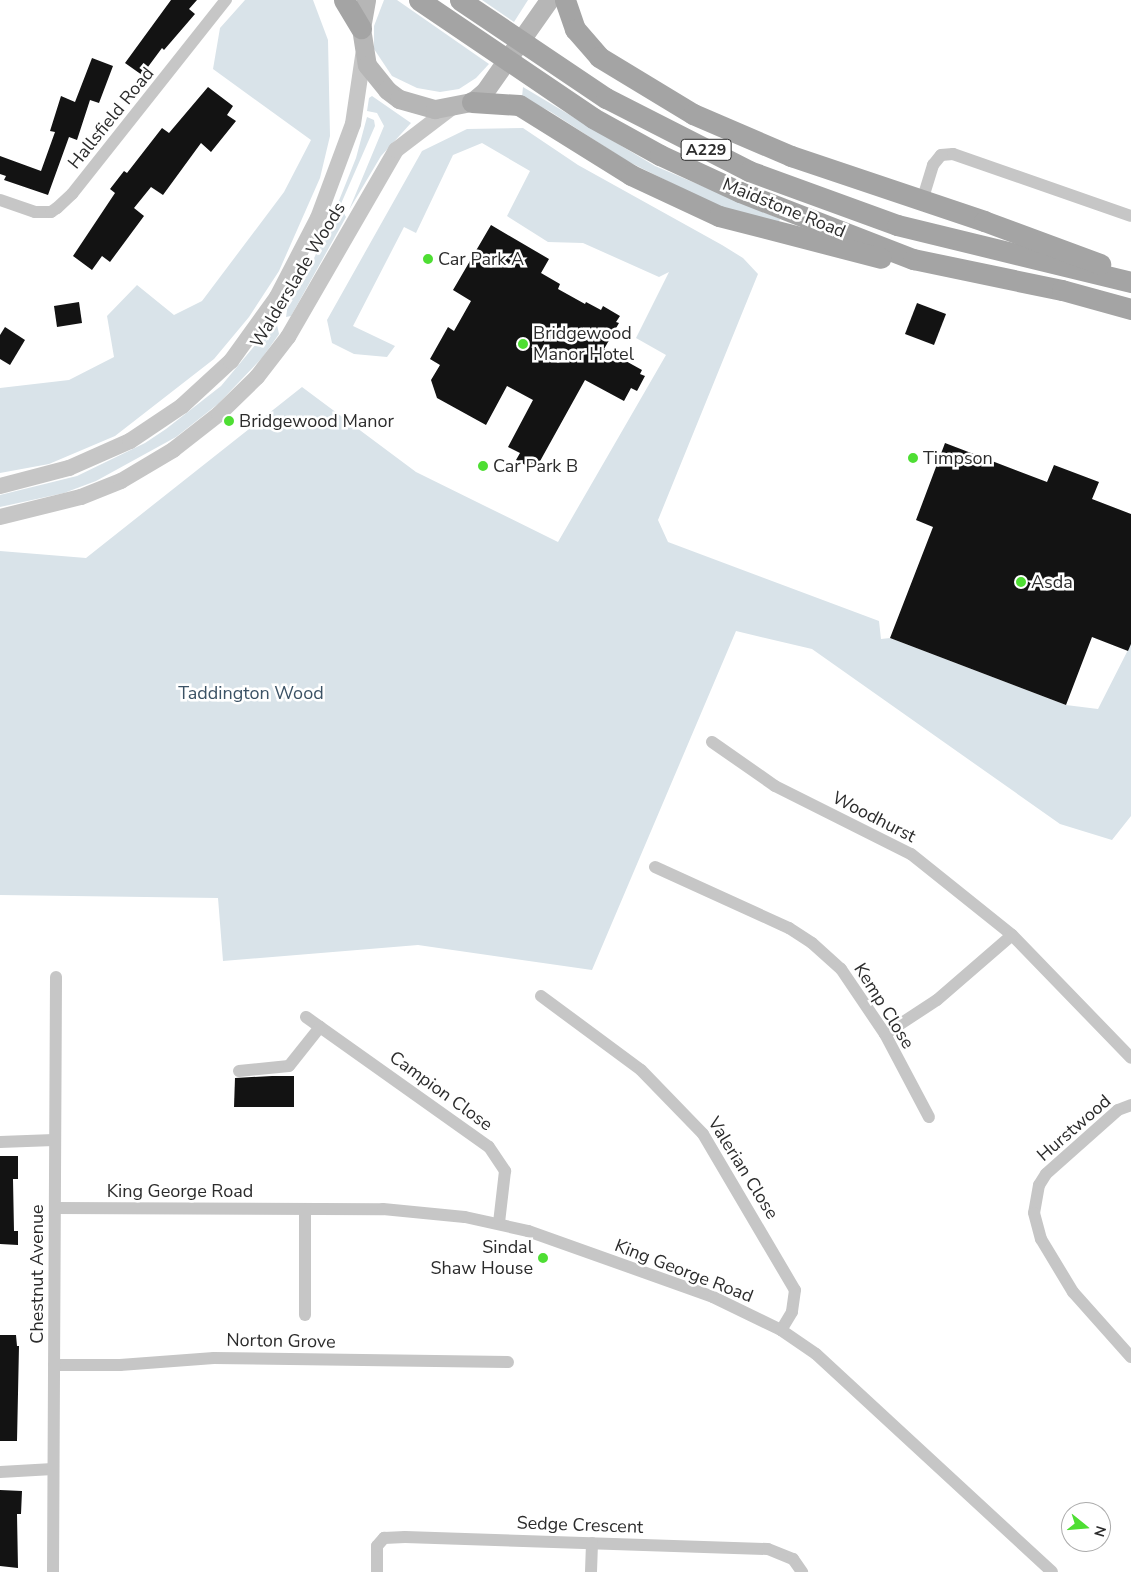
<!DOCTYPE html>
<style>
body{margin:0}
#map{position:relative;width:1131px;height:1572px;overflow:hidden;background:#fff;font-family:"Nunito Sans",sans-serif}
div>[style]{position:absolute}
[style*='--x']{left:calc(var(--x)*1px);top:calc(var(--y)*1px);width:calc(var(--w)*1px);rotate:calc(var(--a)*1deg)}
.green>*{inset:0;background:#d9e3e9}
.building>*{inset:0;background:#131313}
.minor>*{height:12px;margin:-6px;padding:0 6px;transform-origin:6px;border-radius:6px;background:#c6c6c6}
.tertiary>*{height:16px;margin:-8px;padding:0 8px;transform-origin:8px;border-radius:8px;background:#c6c6c6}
.secondary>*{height:19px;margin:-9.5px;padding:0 9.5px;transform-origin:9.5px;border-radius:9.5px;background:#b6b6b6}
.primary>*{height:21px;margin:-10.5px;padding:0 10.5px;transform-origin:10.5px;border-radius:10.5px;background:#a4a4a4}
.dots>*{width:14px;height:14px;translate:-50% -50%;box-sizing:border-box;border:2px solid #fff;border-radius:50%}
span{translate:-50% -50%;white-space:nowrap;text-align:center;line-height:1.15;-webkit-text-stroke:5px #fff;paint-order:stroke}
.shield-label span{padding:1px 4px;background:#fff;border:1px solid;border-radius:4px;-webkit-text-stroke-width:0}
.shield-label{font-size:16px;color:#2c2c2c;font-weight:700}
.street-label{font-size:18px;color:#2c2c2c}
.poi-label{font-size:18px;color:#2c2c2c}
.left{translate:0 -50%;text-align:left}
.right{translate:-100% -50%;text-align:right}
.park-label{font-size:18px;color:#3b5265}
.north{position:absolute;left:1061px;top:1502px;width:50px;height:50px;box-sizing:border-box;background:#fff;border:1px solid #ababab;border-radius:50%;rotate:107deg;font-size:14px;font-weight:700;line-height:20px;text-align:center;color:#2c2c2c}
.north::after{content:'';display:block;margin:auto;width:18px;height:22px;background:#4ede33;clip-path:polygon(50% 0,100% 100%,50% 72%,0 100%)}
</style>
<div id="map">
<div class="green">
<i style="clip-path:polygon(245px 0,313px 0,328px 40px,330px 136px,320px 178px,279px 271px,249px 317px,214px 359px,115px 436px,49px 464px,0 473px,0 388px,69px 380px,114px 357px,107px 316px,137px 285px,174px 315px,202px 301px,284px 192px,311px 140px,213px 69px,220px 28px)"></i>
<i style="clip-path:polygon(384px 0,397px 0,489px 64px,476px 78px,459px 89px,440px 92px,417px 88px,392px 76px,374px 49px,374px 26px)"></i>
<i style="clip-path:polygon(482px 0,528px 0,514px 22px)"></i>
<i style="clip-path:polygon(523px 87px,655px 166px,780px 219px,778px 225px,724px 209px,627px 161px,551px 112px,522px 97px)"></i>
<i style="clip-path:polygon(372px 96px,411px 123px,381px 156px,349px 210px,384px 126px,377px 113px,367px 111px,369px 98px)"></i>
<i style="clip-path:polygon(367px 117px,374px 120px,375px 126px,340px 206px,346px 217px,291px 316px,286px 317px,289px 297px,311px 265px,332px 218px,356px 158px)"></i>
<i style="clip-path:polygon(523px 128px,578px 165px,722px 245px,743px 258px,758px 274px,658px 520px,668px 542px,879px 621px,881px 639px,890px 638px,1066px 705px,1098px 709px,1131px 644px,1131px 816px,1112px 840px,1060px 824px,812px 649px,736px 631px,592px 970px,418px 945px,223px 961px,218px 898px,0 895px,0 551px,86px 558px,302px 387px,416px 472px,558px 542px,666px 355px,636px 338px,669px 272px,659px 277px,583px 243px,548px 242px,507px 216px,530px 171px,482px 143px,453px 155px,416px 233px,404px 227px,353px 326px,395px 346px,387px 357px,354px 354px,332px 343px,327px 320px,422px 151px,467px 129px)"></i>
<i style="clip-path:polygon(276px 320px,279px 334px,262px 358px,218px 404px,176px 437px,96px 481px,64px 493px,0 507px,0 495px,77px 476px,145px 443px,166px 429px,221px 386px)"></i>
</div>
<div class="building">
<i style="clip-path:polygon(171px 0,197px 0,189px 9px,195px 14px,164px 50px,162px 48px,142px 75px,125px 63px)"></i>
<i style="clip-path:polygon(92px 58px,113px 66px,99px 103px,90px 100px,77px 140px,69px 137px,48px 195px,4px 180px,6px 176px,0 174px,0 156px,41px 171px,55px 132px,50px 131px,61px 96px,75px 102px)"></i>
<i style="clip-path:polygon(208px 87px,233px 106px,227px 115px,236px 121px,211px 152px,201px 143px,163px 195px,151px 187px,134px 208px,144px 216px,110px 262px,102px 256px,92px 270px,73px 256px,115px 193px,110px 189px,124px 171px,127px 173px,162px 128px,169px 133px)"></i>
<i style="clip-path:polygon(491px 225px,549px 259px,541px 273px,560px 284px,558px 289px,585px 304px,586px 302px,601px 310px,603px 306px,620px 316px,616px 322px,619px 323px,604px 349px,642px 370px,640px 374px,645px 376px,637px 391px,631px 388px,624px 401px,585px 380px,539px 463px,535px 462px,531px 468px,516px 460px,520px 453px,508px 447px,533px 400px,507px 386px,486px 425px,437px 398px,431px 380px,440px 365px,430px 359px,448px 327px,454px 331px,471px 301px,453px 290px)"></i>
<i style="clip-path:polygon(79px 302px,82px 323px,57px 327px,54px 306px)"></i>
<i style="clip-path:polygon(917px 303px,946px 314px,934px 345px,905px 334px)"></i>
<i style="clip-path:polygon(5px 327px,25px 340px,10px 365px,0 359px,0 335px)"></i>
<i style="clip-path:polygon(945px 443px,1047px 482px,1054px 465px,1099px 482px,1092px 499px,1131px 514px,1131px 644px,1128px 651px,1092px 637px,1066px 705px,890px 638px,933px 527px,916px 520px)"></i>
<i style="clip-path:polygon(272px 1076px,294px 1076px,294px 1107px,234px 1107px,235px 1078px)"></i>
<i style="clip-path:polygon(0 1156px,18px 1156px,18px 1179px,13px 1179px,14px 1231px,18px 1231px,18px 1245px,0 1244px)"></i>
<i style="clip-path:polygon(0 1335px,16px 1335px,17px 1346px,19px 1346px,17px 1441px,0 1441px)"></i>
<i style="clip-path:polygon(0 1490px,22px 1491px,21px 1514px,17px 1514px,18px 1568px,0 1566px)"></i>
</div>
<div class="minor">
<i style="--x:0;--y:200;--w:37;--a:19"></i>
<i style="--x:35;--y:212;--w:16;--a:0"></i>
<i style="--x:51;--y:212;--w:7;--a:-34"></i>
<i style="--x:57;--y:208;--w:21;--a:-43"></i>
<i style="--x:72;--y:194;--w:248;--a:-51.6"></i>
<i style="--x:922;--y:201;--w:38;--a:-73"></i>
<i style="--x:933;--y:165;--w:13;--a:-51"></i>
<i style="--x:941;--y:155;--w:12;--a:-5"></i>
<i style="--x:953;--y:154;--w:188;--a:19.2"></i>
<i style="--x:712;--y:742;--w:77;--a:34.9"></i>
<i style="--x:775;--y:786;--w:152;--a:26.6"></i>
<i style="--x:911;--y:854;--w:129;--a:38.7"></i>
<i style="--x:1012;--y:935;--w:171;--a:45.9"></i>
<i style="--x:655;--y:867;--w:147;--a:24.5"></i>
<i style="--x:789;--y:928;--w:27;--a:33"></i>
<i style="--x:812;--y:943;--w:39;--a:42"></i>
<i style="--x:841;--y:969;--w:78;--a:55.9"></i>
<i style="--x:885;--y:1034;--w:94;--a:62.1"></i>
<i style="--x:541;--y:996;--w:124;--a:36.5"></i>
<i style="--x:641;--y:1070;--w:89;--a:45.9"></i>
<i style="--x:703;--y:1134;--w:181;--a:59.5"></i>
<i style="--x:795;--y:1290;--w:22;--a:98"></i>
<i style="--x:792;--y:1312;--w:21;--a:121"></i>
<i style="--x:306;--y:1017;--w:224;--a:35.4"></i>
<i style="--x:489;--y:1147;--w:29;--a:56"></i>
<i style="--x:505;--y:1171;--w:52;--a:96.6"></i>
<i style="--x:885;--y:1034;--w:62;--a:-33.2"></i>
<i style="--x:937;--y:1000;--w:99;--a:-40.9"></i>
<i style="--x:239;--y:1071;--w:50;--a:-5.7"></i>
<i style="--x:289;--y:1066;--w:50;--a:-51.5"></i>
<i style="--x:1131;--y:1105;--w:14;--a:159"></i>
<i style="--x:1118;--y:1110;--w:96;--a:138.4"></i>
<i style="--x:1046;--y:1174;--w:13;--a:122"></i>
<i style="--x:1039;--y:1185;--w:28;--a:100"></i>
<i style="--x:1034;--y:1213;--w:27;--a:75"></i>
<i style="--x:1041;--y:1239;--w:62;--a:58.9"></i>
<i style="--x:1073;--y:1292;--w:87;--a:48.3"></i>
<i style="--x:0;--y:1142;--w:54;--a:-2.1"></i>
<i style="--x:55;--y:1208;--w:328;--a:0.2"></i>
<i style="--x:383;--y:1209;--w:82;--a:5.6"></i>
<i style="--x:465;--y:1217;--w:65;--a:12.5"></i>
<i style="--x:528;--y:1231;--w:196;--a:19.6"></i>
<i style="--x:713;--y:1297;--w:76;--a:25.9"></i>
<i style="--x:781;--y:1330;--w:42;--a:34.4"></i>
<i style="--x:816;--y:1354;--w:321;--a:42.7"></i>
<i style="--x:305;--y:1209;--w:106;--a:90"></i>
<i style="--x:54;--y:1365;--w:66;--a:0"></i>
<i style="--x:120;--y:1365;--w:94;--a:-4.3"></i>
<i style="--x:214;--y:1358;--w:294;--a:0.8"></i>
<i style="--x:0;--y:1472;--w:53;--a:-3.2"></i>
<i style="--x:53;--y:1572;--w:595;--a:-89.71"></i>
<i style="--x:377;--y:1572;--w:26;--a:-90"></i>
<i style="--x:377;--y:1546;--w:11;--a:-49"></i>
<i style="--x:384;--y:1538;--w:21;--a:-3"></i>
<i style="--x:405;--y:1537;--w:363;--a:1.9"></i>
<i style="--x:768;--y:1549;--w:27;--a:22"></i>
<i style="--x:793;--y:1559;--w:16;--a:55"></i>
<i style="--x:591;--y:1572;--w:29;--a:-88"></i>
</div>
<div class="tertiary">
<i style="--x:0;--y:486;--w:71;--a:-14.6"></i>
<i style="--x:69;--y:468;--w:67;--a:-23.9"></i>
<i style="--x:130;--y:441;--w:63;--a:-33.9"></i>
<i style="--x:182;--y:406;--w:67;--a:-42.6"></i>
<i style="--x:231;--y:361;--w:79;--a:-54.3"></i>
<i style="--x:277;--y:297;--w:89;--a:-62.6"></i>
<i style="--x:318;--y:218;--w:100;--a:-69.6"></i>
<i style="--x:353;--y:124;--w:69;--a:-81.6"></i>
<i style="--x:0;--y:517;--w:83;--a:-13.9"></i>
<i style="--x:81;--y:497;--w:43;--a:-21.8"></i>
<i style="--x:121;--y:481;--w:61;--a:-30.8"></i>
<i style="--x:173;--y:450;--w:58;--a:-38"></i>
<i style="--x:219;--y:414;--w:53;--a:-44.2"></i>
<i style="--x:257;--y:377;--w:51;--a:-52.2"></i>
<i style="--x:288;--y:337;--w:216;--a:-60"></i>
<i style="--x:396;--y:150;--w:69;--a:-37.4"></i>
</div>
<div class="secondary">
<i style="--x:366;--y:0;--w:28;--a:100"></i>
<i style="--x:361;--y:28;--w:37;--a:81"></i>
<i style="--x:367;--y:65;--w:32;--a:51"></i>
<i style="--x:387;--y:90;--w:15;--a:37"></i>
<i style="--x:399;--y:99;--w:37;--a:16"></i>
<i style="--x:435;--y:109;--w:38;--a:-11"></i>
<i style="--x:472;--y:102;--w:17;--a:-40"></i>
<i style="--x:485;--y:91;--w:111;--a:-54.9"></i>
</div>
<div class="primary">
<i style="--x:344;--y:0;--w:33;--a:59"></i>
<i style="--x:419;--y:0;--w:210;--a:34.1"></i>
<i style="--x:593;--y:118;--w:77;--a:28.9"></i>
<i style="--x:660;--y:155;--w:88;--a:24.8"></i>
<i style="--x:740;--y:192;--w:186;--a:21.2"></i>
<i style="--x:913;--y:259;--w:152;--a:11.8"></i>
<i style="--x:1062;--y:290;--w:72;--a:15.4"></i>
<i style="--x:460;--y:0;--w:176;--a:33.9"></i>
<i style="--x:606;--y:98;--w:161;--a:27"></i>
<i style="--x:749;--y:171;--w:158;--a:20"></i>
<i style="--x:897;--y:225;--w:241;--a:13.7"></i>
<i style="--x:565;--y:0;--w:31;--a:71"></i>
<i style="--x:575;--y:29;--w:37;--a:49"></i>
<i style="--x:599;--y:57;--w:110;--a:31.2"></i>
<i style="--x:693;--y:114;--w:107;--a:23.2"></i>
<i style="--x:791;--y:156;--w:204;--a:18.6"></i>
<i style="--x:984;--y:221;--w:124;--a:20.3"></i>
<i style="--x:472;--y:102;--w:47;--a:3.7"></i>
<i style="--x:519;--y:105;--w:132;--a:32"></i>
<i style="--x:631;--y:175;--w:97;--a:25"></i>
<i style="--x:719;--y:216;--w:167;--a:14.5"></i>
</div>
<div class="dots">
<i style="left:428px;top:259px;background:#4ede33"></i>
<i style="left:523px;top:344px;background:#4ede33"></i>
<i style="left:229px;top:421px;background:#4ede33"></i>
<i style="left:913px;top:458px;background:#4ede33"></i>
<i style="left:483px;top:466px;background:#4ede33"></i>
<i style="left:1021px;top:582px;background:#4ede33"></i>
<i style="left:543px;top:1258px;background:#4ede33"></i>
</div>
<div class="shield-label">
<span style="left:706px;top:150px">A229</span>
</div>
<div class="street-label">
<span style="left:111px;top:118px;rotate:-51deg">Hallsfield Road</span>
<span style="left:784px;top:208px;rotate:22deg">Maidstone Road</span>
<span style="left:298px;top:275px;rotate:-59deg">Walderslade Woods</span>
<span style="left:874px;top:817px;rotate:27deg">Woodhurst</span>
<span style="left:884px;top:1006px;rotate:58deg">Kemp Close</span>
<span style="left:441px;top:1091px;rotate:36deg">Campion Close</span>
<span style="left:1074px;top:1128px;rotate:-41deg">Hurstwood</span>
<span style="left:743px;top:1168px;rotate:58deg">Valerian Close</span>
<span style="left:180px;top:1191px">King George Road</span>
<span style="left:684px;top:1271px;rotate:21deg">King George Road</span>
<span style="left:37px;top:1274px;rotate:-90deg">Chestnut Avenue</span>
<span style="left:281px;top:1341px;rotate:1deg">Norton Grove</span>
<span style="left:580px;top:1525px;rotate:2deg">Sedge Crescent</span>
</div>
<div class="poi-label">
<span class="left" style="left:438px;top:259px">Car Park A</span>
<span class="left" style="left:533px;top:344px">Bridgewood<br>Manor Hotel</span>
<span class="left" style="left:239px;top:421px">Bridgewood Manor</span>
<span class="left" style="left:923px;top:458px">Timpson</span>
<span class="left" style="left:493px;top:466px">Car Park B</span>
<span class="left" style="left:1031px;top:582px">Asda</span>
<span class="right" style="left:533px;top:1258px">Sindal<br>Shaw House</span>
</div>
<div class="park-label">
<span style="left:251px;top:693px">Taddington Wood</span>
</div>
<div class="north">N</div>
</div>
